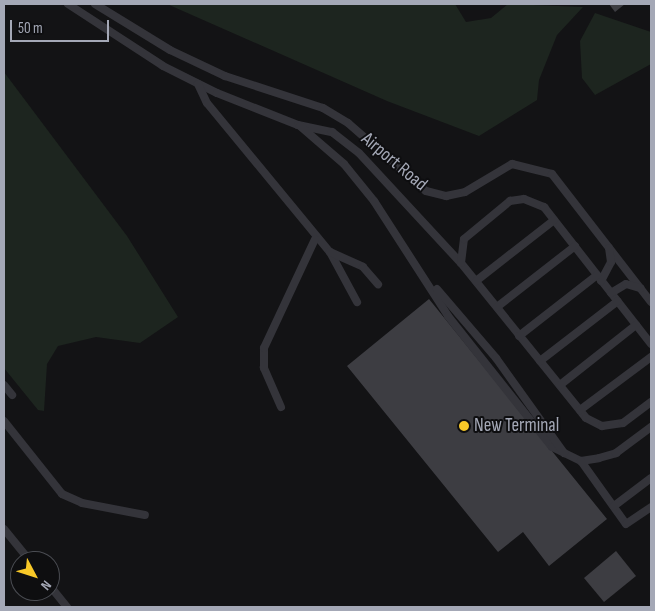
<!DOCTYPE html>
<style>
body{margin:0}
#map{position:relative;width:655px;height:611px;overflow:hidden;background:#131315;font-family:"Sofia Sans Condensed",sans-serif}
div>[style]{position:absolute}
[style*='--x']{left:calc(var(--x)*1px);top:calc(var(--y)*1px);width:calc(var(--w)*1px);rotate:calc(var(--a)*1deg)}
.green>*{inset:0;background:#1d251f}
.building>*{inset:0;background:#3d3d42}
.service>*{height:8px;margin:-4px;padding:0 4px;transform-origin:4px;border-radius:4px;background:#34343a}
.dots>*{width:14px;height:14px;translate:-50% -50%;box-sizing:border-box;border:2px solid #0e0e10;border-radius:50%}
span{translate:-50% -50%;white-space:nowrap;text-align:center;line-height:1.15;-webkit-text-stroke:4px #0e0e10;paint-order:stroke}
.street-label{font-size:19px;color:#a4a8b6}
.poi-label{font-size:19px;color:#a4a8b6}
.left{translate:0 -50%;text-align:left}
.frame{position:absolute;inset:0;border:5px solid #a4a8b6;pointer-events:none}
.north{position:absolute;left:10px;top:551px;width:50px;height:50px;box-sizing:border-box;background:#0e0e10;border:1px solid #4a4c52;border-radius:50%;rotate:130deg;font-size:14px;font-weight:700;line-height:20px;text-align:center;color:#a4a8b6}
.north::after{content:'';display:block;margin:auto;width:18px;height:22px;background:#f8c828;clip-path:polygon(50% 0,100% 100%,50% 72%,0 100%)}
.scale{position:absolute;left:10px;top:20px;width:99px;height:22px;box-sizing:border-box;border:2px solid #a4a8b6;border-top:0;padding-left:6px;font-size:15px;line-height:18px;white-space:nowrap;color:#a4a8b6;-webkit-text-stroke:4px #0e0e10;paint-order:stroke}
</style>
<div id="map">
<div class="green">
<i style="clip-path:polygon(167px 4px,455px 4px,466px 22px,491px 18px,508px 4px,583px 7px,557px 35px,539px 80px,537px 100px,479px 136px,387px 101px)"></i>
<i style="clip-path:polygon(595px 13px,651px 32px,651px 64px,595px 95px,582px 78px,580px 41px)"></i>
<i style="clip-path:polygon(4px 72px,127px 236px,178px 317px,140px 343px,96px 337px,58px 346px,47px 364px,44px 411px,38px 410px,4px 368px)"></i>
</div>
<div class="building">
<i style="clip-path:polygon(609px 4px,625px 4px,615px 12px)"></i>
<i style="clip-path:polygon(429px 299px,607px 519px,549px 566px,523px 532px,498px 552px,347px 366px)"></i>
<i style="clip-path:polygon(616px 551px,636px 576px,604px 602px,584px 578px)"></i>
</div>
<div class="service">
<i style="--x:68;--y:4;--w:113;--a:33.1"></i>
<i style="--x:163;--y:66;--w:60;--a:26.6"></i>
<i style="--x:217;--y:93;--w:87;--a:21.6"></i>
<i style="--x:298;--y:125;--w:35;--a:12"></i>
<i style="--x:332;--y:132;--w:34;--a:38"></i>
<i style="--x:359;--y:153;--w:150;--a:47.2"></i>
<i style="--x:461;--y:263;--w:199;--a:51.1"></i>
<i style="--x:586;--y:418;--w:18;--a:27"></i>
<i style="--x:602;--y:426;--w:21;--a:-8"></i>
<i style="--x:623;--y:423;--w:35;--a:-37"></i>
<i style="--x:95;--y:4;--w:88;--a:31.5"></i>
<i style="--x:170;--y:50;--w:61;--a:25.3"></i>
<i style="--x:225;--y:76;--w:103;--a:18.1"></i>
<i style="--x:323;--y:108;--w:29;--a:31"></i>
<i style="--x:348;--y:123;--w:103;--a:41.1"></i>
<i style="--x:426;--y:191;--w:21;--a:14"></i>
<i style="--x:446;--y:196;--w:19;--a:-12"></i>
<i style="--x:465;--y:192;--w:55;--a:-30.8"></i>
<i style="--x:512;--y:164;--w:41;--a:14"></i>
<i style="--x:552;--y:174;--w:162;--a:52.3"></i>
<i style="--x:198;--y:84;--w:21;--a:65"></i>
<i style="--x:207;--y:103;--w:193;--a:50.5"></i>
<i style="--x:330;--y:252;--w:57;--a:61.6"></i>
<i style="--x:300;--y:126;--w:58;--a:40.8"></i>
<i style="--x:344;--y:164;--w:48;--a:51"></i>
<i style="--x:374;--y:201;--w:137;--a:57.2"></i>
<i style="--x:448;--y:316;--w:167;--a:51.6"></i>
<i style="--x:552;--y:447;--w:32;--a:26"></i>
<i style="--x:581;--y:461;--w:18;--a:-9"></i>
<i style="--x:599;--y:458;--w:18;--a:-16"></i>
<i style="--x:616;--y:453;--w:44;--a:-36.6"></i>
<i style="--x:330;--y:252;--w:36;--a:24"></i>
<i style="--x:363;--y:267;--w:23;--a:49"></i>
<i style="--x:461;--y:263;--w:24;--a:-83"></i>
<i style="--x:464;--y:239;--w:60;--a:-39.6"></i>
<i style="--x:510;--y:201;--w:14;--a:-8"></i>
<i style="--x:524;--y:199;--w:22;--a:22"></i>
<i style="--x:544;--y:207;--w:174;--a:52"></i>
<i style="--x:476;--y:281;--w:99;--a:-38"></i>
<i style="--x:601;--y:281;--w:21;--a:-62"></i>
<i style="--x:611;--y:262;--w:14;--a:-98"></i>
<i style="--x:437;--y:289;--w:91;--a:49.5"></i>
<i style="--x:496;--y:358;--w:117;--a:54.4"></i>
<i style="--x:611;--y:293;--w:17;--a:-31"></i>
<i style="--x:626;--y:284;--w:15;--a:16"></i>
<i style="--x:497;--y:307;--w:99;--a:-38"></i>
<i style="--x:519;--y:336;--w:99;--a:-38"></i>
<i style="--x:540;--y:361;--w:98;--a:-37.6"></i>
<i style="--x:4;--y:385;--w:13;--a:51"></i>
<i style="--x:560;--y:385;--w:97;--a:-38.3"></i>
<i style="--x:281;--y:407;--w:43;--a:-113.6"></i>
<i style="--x:264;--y:368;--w:20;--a:-90"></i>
<i style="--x:264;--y:348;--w:120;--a:-64.9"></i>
<i style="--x:580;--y:410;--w:89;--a:-36.7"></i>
<i style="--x:4;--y:421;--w:93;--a:51.5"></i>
<i style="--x:62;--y:494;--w:22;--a:24"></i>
<i style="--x:82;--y:503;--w:64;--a:10.8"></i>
<i style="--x:581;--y:461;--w:77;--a:54.5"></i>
<i style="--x:626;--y:524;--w:30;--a:-34"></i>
<i style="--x:614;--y:506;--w:46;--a:-37.1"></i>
<i style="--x:4;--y:529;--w:41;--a:50.9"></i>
<i style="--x:50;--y:586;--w:27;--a:51"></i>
</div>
<div class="dots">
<i style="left:464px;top:426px;background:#f8c828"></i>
</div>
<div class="street-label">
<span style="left:394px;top:162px;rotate:40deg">Airport Road</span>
</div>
<div class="poi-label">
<span class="left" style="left:474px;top:426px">New Terminal</span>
</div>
<div class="frame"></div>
<div class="north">N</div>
<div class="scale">50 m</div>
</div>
